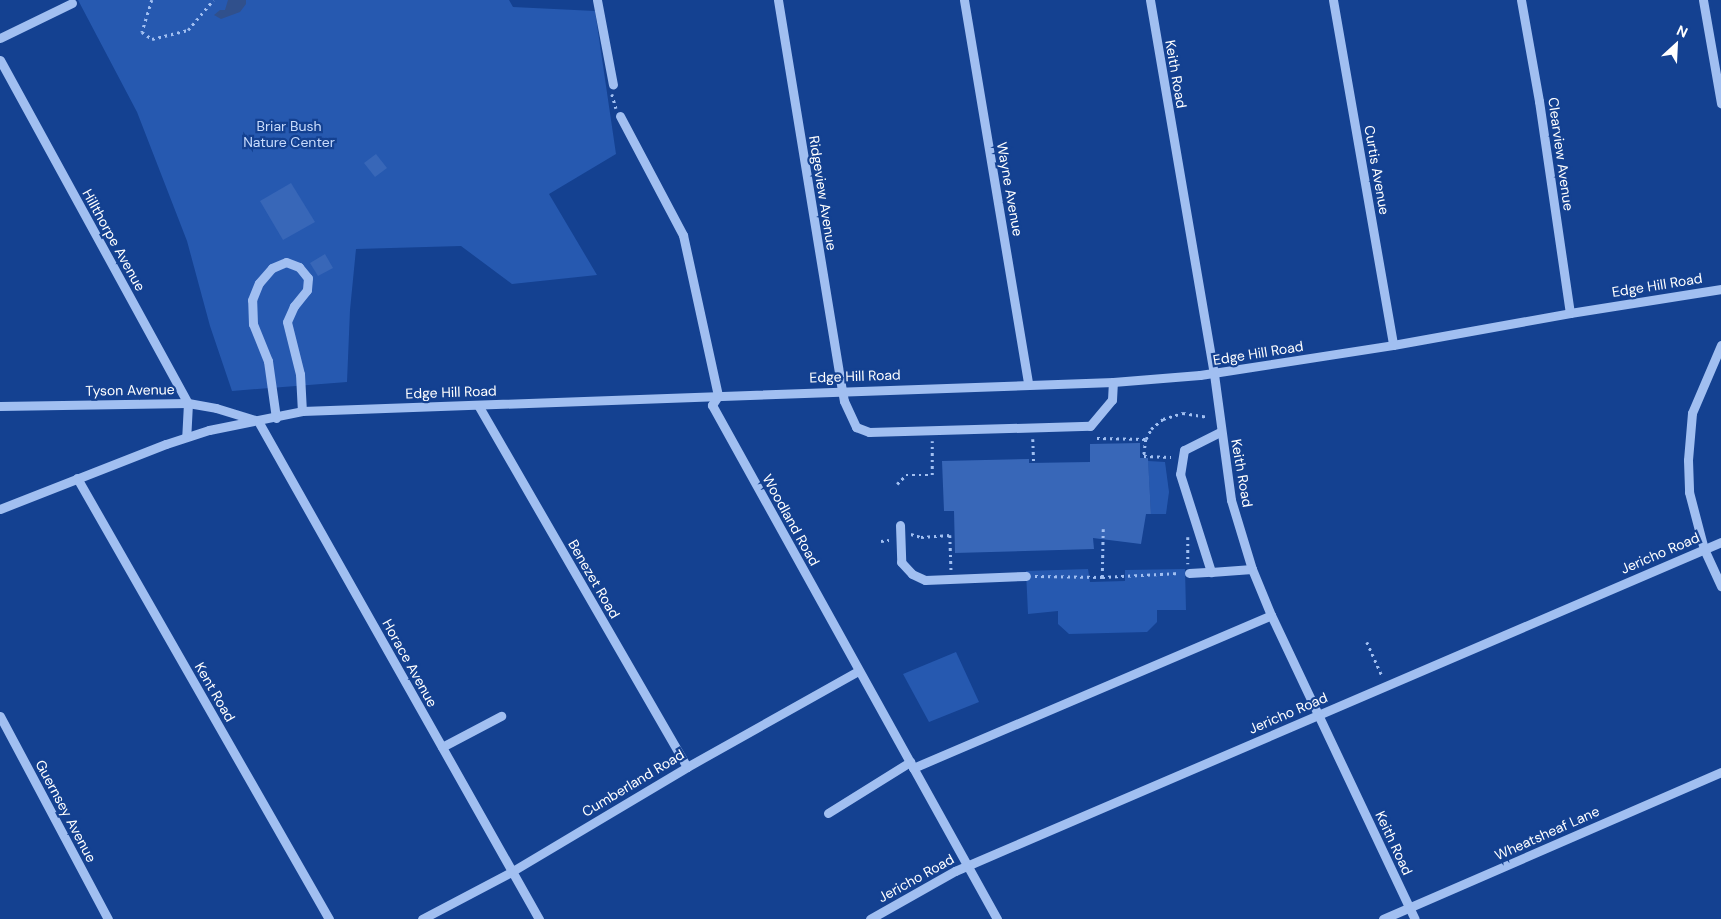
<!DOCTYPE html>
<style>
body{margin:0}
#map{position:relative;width:1721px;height:919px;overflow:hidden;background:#144191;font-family:"DM Sans",sans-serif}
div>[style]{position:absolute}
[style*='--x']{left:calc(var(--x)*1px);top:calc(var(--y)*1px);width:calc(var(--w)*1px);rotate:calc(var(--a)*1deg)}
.green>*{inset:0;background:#2659b0}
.water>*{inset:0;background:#30508c}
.building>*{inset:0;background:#3867b8}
.path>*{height:2.5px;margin-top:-1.25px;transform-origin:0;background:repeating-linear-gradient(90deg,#a1bff1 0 2.5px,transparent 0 6.5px)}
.minor>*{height:9px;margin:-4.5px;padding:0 4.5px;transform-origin:4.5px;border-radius:4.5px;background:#a1bff1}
span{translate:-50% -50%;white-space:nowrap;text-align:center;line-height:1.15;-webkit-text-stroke:4.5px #144191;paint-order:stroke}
.street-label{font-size:14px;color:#fff}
.park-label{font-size:14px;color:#c8dbfc}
.north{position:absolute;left:1651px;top:20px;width:50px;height:50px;-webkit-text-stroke:4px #144191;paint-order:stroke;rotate:25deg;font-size:14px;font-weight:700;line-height:20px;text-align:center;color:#fff}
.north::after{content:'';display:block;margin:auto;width:18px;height:22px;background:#fff;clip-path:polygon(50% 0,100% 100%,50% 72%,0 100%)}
</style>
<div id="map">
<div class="green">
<i style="clip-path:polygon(78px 0,509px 0,513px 7px,595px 11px,616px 154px,549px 194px,597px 275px,512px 284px,461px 246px,356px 249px,350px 310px,347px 382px,232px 391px,210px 326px,187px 241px,137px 112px)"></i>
<i style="clip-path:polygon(1148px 461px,1165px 462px,1169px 492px,1166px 514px,1151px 514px)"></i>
<i style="clip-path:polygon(1088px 569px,1090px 582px,1125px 581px,1125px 570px,1185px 569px,1186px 610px,1157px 610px,1157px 622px,1147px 632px,1069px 634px,1058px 624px,1058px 611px,1028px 614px,1026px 571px)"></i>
<i style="clip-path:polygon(956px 652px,979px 702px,929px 722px,903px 674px)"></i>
</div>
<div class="water">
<i style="clip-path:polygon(228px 0,246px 0,246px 4px,240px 12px,221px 19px,214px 15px,220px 10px,225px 10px)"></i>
</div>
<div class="building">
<i style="clip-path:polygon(376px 154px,387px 168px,375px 177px,364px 163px)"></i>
<i style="clip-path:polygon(291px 183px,315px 222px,283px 240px,260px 201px)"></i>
<i style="clip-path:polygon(325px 254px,333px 268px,318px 276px,310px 263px)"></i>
<i style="clip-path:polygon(1140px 443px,1140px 458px,1148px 458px,1151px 514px,1146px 514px,1141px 544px,1093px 538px,1094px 549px,955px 553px,954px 511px,944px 511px,942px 461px,1029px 459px,1029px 463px,1090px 462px,1090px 444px)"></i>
</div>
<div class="path">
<i style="--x:152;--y:0;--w:34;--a:107"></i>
<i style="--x:142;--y:32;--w:12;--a:35"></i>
<i style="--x:152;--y:39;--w:37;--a:-14"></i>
<i style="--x:188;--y:30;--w:39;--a:-50"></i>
<i style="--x:612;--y:94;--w:15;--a:74"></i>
<i style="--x:1097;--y:438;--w:49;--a:1.2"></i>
<i style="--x:1146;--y:439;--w:11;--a:-63"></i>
<i style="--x:1151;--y:429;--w:16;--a:-40"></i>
<i style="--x:1163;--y:419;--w:21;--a:-17"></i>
<i style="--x:1183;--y:413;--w:24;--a:9"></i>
<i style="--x:1033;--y:439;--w:24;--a:88"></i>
<i style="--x:1146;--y:439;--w:17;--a:97"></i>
<i style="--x:1144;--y:456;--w:27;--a:2"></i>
<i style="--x:897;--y:484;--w:13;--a:-45"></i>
<i style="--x:906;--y:475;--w:26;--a:0"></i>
<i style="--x:932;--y:475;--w:34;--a:-90"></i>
<i style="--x:911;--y:534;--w:10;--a:17"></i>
<i style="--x:921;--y:537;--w:29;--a:-4"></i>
<i style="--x:950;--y:535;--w:35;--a:88"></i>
<i style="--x:1188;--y:537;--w:27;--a:90"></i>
<i style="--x:881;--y:541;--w:8;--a:-7"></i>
<i style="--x:1035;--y:576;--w:67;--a:0.9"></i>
<i style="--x:1102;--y:577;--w:78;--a:-2.9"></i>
<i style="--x:1102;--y:577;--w:48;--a:-88.8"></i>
<i style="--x:1367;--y:642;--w:36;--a:66"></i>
</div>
<div class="minor">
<i style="--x:597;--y:0;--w:86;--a:79.3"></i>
<i style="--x:778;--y:0;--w:395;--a:80.7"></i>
<i style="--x:842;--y:390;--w:11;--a:80"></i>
<i style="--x:844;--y:401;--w:29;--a:65"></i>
<i style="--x:856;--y:427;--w:14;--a:21"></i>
<i style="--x:869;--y:432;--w:221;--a:-1.6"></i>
<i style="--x:1090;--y:426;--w:34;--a:-50"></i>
<i style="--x:1112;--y:400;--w:18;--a:-87"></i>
<i style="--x:964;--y:0;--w:388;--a:80.5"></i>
<i style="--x:1150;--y:0;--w:379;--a:80.3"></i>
<i style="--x:1214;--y:374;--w:127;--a:82.3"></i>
<i style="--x:1231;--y:500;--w:72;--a:73.1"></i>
<i style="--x:1252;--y:569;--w:50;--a:67.6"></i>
<i style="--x:1271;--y:615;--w:336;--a:64.7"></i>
<i style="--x:1333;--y:0;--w:350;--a:80.1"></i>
<i style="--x:1521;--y:0;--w:103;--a:79.9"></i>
<i style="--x:1539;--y:101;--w:214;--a:81.7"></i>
<i style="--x:1703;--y:0;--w:105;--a:80.1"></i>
<i style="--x:0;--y:38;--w:80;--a:-25.9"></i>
<i style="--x:0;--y:60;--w:391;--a:61.3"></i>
<i style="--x:188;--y:403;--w:34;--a:93"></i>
<i style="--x:620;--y:116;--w:135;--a:62.1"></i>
<i style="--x:683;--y:235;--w:165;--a:77.7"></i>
<i style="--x:718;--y:396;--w:11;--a:124"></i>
<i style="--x:712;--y:405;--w:588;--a:60.99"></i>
<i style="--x:1721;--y:345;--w:74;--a:113.1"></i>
<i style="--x:1692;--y:413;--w:47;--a:94.9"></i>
<i style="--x:1688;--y:460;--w:32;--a:88"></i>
<i style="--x:1689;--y:492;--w:59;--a:75.3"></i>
<i style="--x:1704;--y:549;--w:41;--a:65.3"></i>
<i style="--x:478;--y:405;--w:418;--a:60"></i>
<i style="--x:0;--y:406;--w:188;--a:-0.9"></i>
<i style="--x:188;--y:403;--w:28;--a:10"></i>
<i style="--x:216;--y:408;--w:41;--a:17.1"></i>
<i style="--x:276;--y:418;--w:58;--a:-98"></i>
<i style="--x:268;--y:361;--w:40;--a:-112"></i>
<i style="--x:253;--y:324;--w:24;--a:-92"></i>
<i style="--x:252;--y:300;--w:18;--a:-68"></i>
<i style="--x:259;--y:283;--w:20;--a:-49"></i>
<i style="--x:272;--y:268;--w:15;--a:-23"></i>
<i style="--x:286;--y:262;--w:14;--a:21"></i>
<i style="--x:299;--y:267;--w:14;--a:51"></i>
<i style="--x:308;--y:278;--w:12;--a:95"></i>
<i style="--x:307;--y:290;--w:21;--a:129"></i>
<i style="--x:294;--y:306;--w:17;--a:114"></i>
<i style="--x:287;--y:322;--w:54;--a:76"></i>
<i style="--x:300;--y:374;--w:37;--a:87"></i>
<i style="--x:258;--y:421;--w:572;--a:60.57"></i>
<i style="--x:1220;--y:432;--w:40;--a:153.4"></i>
<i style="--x:1184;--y:450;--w:24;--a:99"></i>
<i style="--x:1180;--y:474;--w:103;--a:72.4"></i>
<i style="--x:1211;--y:572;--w:41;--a:-4.2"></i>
<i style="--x:77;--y:478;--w:508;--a:60.26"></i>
<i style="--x:0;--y:509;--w:178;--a:-21.4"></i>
<i style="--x:166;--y:444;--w:45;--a:-18"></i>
<i style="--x:209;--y:430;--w:95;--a:-11.5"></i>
<i style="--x:302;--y:411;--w:812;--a:-2.05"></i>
<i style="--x:1113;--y:382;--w:87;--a:-4.6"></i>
<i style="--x:1200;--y:375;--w:195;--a:-8.8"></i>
<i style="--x:1393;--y:345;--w:180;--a:-10.2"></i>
<i style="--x:1570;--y:313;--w:153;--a:-9"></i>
<i style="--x:900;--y:525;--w:37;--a:88"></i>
<i style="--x:901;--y:562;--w:16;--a:47"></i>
<i style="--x:912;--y:574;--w:14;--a:25"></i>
<i style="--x:925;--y:580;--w:101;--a:-2.3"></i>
<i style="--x:1189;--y:573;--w:22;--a:-3"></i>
<i style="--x:0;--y:716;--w:230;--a:62"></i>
<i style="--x:442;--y:747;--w:67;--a:-27.7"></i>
<i style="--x:913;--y:768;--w:389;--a:-23.1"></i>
<i style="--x:828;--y:813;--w:97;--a:-31.9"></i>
<i style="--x:422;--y:919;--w:101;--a:-27.8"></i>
<i style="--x:511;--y:872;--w:205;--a:-30.8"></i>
<i style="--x:687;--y:767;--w:196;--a:-29.3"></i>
<i style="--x:870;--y:919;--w:98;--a:-29.5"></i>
<i style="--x:955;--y:871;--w:834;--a:-23.24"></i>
<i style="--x:1383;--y:919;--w:369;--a:-23.5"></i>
</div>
<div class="street-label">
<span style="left:1176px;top:74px;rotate:80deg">Keith Road</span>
<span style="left:1561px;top:154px;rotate:82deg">Clearview Avenue</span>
<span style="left:1377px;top:170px;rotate:80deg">Curtis Avenue</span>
<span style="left:1010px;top:189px;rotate:80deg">Wayne Avenue</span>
<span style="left:823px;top:193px;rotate:81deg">Ridgeview Avenue</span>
<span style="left:114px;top:240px;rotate:61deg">Hillthorpe Avenue</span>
<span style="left:1657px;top:285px;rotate:-9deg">Edge Hill Road</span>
<span style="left:1258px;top:353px;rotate:-9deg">Edge Hill Road</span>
<span style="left:855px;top:376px;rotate:-2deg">Edge Hill Road</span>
<span style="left:130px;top:390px;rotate:-1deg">Tyson Avenue</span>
<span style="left:451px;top:392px;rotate:-2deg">Edge Hill Road</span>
<span style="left:1242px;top:473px;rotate:80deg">Keith Road</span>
<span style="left:791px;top:520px;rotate:61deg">Woodland Road</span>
<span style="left:1660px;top:553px;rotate:-23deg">Jericho Road</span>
<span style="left:594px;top:579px;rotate:60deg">Benezet Road</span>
<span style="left:410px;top:663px;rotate:61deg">Horace Avenue</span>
<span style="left:215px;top:692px;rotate:60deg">Kent Road</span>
<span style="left:1288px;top:713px;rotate:-23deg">Jericho Road</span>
<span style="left:633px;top:783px;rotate:-31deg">Cumberland Road</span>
<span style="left:66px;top:811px;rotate:62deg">Guernsey Avenue</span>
<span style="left:1547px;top:833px;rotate:-24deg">Wheatsheaf Lane</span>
<span style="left:1394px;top:843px;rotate:65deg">Keith Road</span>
<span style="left:916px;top:878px;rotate:-29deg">Jericho Road</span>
</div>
<div class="park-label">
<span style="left:289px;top:134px">Briar Bush<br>Nature Center</span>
</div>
<div class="north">N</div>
</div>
